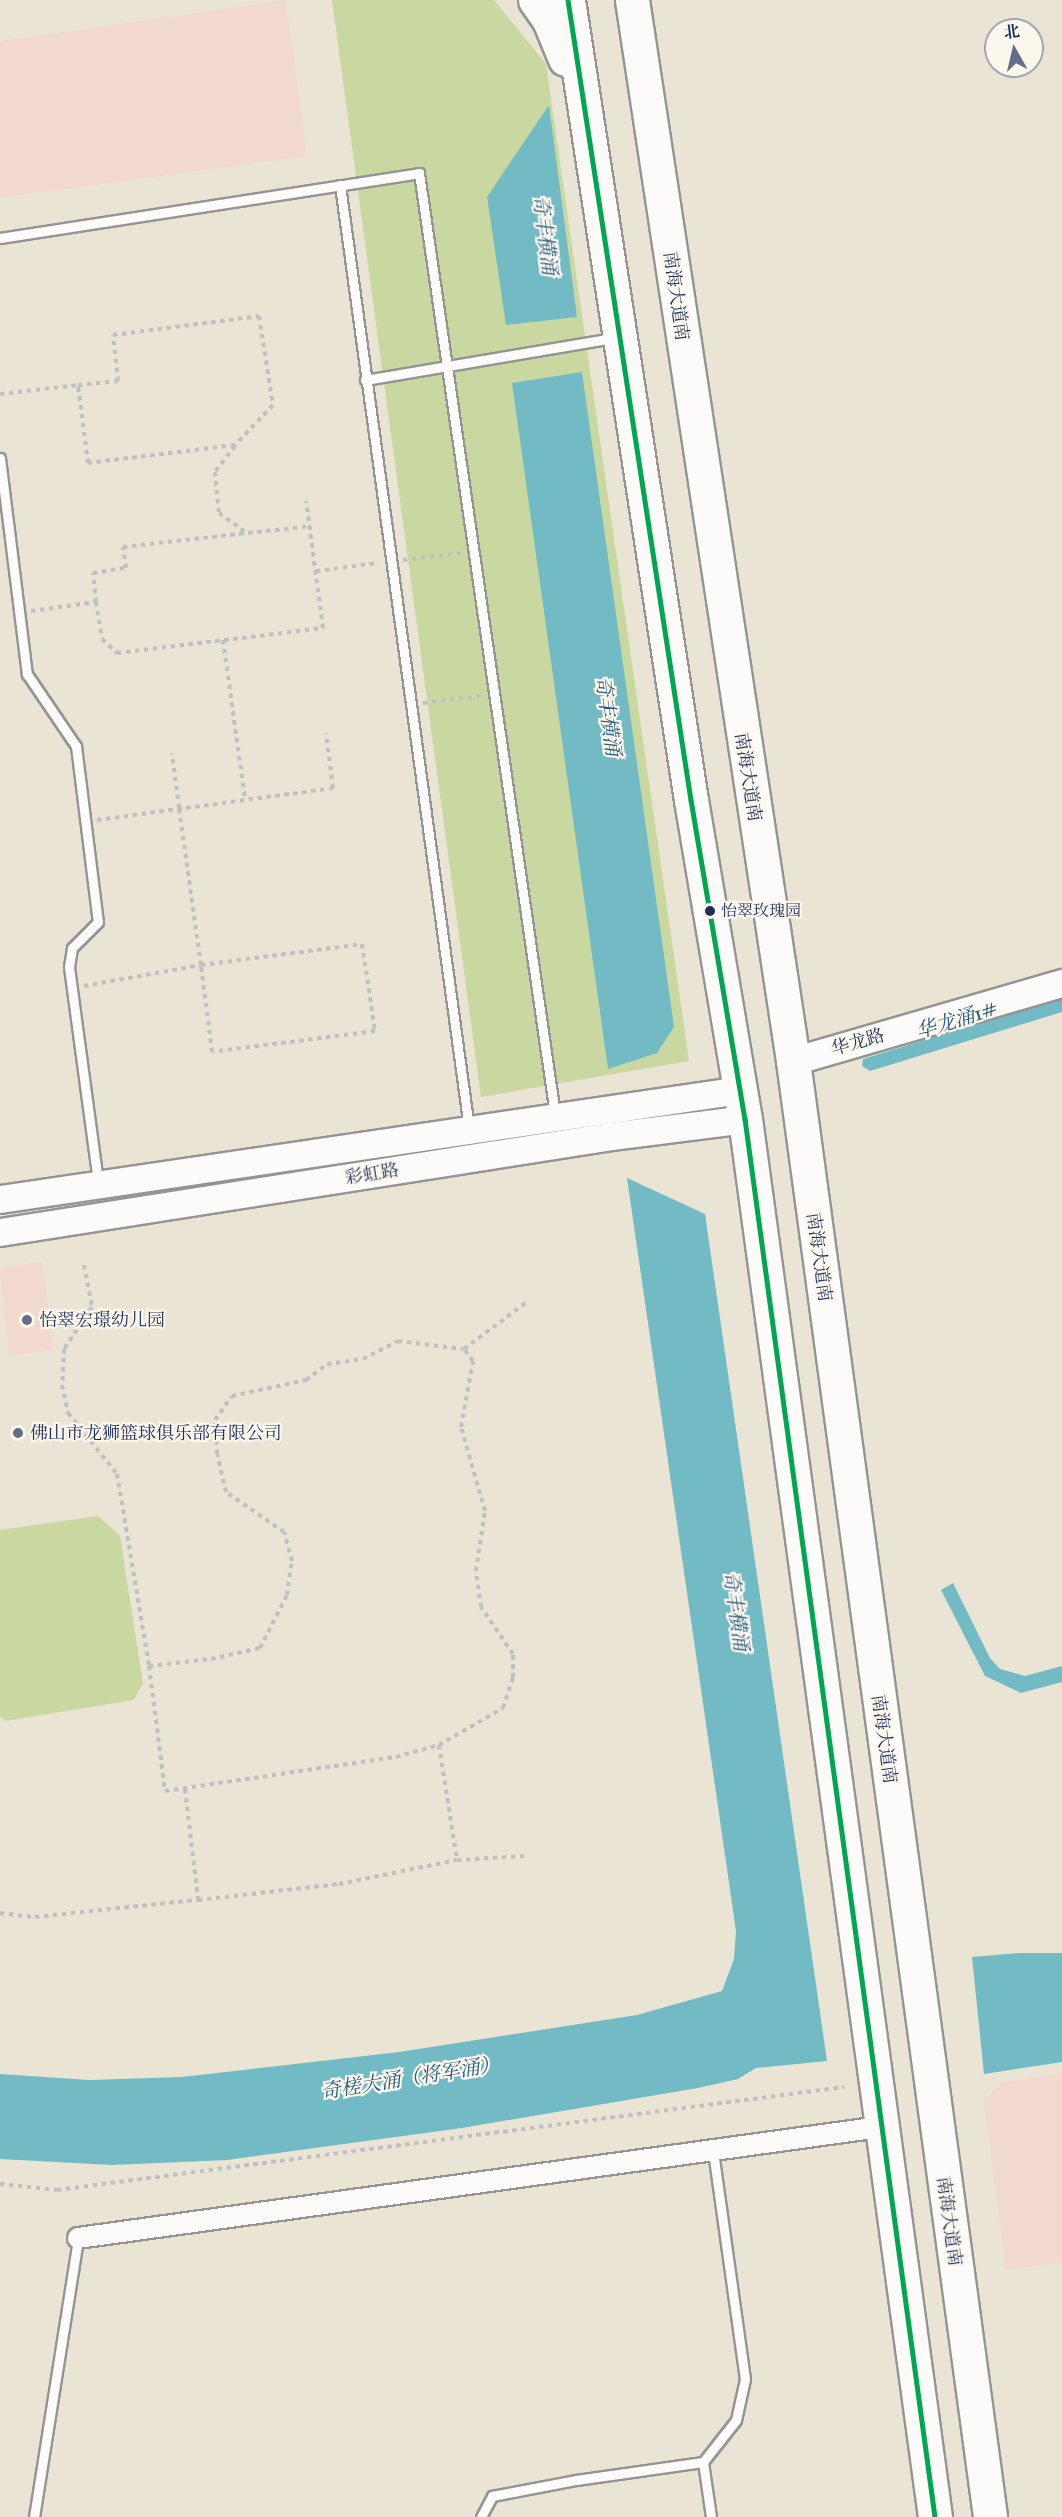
<!DOCTYPE html>
<meta charset="utf-8">
<style>
body{margin:0}
#map{position:relative;width:1062px;height:2517px;overflow:hidden;background:#eae4d5;font-family:"IM FELL Great Primer","Noto Serif SC",serif}
div>[style]{position:absolute}
[style*='--x']{left:calc(var(--x)*1px);top:calc(var(--y)*1px);width:calc(var(--w)*1px);rotate:calc(var(--a)*1deg)}
.built>*{inset:0;background:#f1d9d0}
.green>*{inset:0;background:#c9d8a1}
.water>*{inset:0;background:#72bbc5}
.path>*{height:4px;margin-top:-2px;transform-origin:0;background:repeating-linear-gradient(90deg,#c0c0c2 0 4.5px,transparent 0 9px)}
.roads{filter:drop-shadow(2px 0 #939494) drop-shadow(-2px 0 #939494) drop-shadow(0 2px #939494) drop-shadow(0 -2px #939494)}
.lane>*{height:9px;margin:-4.5px;padding:0 4.5px;transform-origin:4.5px;border-radius:4.5px;background:#fcfbf9}
.street>*{height:20px;margin:-10px;padding:0 10px;transform-origin:10px;border-radius:10px;background:#fcfbf9}
.secondary>*{height:27px;margin:-13.5px;padding:0 13.5px;transform-origin:13.5px;border-radius:13.5px;background:#fcfbf9}
.highway>*{height:33px;margin:-16.5px;padding:0 16.5px;transform-origin:16.5px;border-radius:16.5px;background:#fcfbf9}
.bus-1>*{height:4.5px;margin:-2.25px;padding:0 2.25px;transform-origin:2.25px;border-radius:2.25px;background:#00a651}
.dots>*{width:16px;height:16px;translate:-50% -50%;box-sizing:border-box;border:3px solid #fbf7ec;border-radius:50%}
span{translate:-50% -50%;white-space:nowrap;text-align:center;line-height:1.15;-webkit-text-stroke:4.5px #fbf7ec;paint-order:stroke}
.bus-label{font-size:16px;color:#1b2f5e}
.left{translate:0 -50%;text-align:left}
.street-label{font-size:18px;color:#1b2f5e}
.poi-label{font-size:18px;color:#1b2f5e}
.water-label{font-size:20px;color:#285a80;font-style:italic}
.north{position:absolute;left:984px;top:18px;width:60px;height:60px;box-sizing:border-box;background:#fbf7ec;border:2px solid #a1a7b3;border-radius:50%;rotate:352deg;font-size:16px;font-weight:700;line-height:24px;text-align:center;color:#1b2f5e}
.north::after{content:'';display:block;margin:auto;width:21px;height:27px;background:#636e88;clip-path:polygon(50% 0,100% 100%,50% 72%,0 100%)}
</style>
<div id="map">
<div class="built">
<i style="clip-path:polygon(286px 0,307px 156px,0 198px,0 41px)"></i>
<i style="clip-path:polygon(42px 1261px,54px 1350px,9px 1356px,0 1268px)"></i>
<i style="clip-path:polygon(1062px 2073px,1062px 2263px,1006px 2270px,984px 2102px,999px 2083px)"></i>
</div>
<div class="green">
<i style="clip-path:polygon(332px 0,494px 0,546px 64px,689px 1061px,481px 1097px)"></i>
<i style="clip-path:polygon(98px 1516px,120px 1536px,143px 1683px,134px 1700px,5px 1721px,0 1716px,0 1530px)"></i>
</div>
<div class="water">
<i style="clip-path:polygon(549px 105px,577px 317px,506px 325px,487px 197px)"></i>
<i style="clip-path:polygon(582px 372px,674px 1027px,657px 1053px,608px 1069px,512px 383px)"></i>
<i style="clip-path:polygon(1062px 998px,1062px 1012px,870px 1071px,862px 1066px,863px 1059px)"></i>
<i style="clip-path:polygon(627px 1178px,705px 1214px,827px 2061px,756px 2068px,738px 2079px,698px 2088px,462px 2128px,227px 2160px,112px 2165px,0 2159px,0 2074px,89px 2080px,182px 2077px,399px 2052px,637px 2015px,722px 1991px,734px 1959px,736px 1931px)"></i>
<i style="clip-path:polygon(953px 1583px,990px 1658px,1000px 1669px,1025px 1676px,1062px 1666px,1062px 1682px,1021px 1693px,985px 1676px,941px 1590px)"></i>
<i style="clip-path:polygon(1018px 1953px,1062px 1953px,1062px 2062px,984px 2074px,972px 1957px)"></i>
</div>
<div class="path">
<i style="--x:0;--y:394;--w:79;--a:-6.6"></i>
<i style="--x:78;--y:385;--w:40;--a:-5.7"></i>
<i style="--x:118;--y:381;--w:46;--a:-96.2"></i>
<i style="--x:113;--y:335;--w:147;--a:-7.4"></i>
<i style="--x:259;--y:316;--w:90;--a:81.1"></i>
<i style="--x:273;--y:405;--w:55;--a:133.5"></i>
<i style="--x:235;--y:445;--w:148;--a:173"></i>
<i style="--x:88;--y:463;--w:79;--a:-97.3"></i>
<i style="--x:235;--y:446;--w:33;--a:128"></i>
<i style="--x:215;--y:472;--w:41;--a:84.4"></i>
<i style="--x:219;--y:513;--w:34;--a:36"></i>
<i style="--x:403;--y:560;--w:58;--a:-6.9"></i>
<i style="--x:316;--y:571;--w:63;--a:-7.4"></i>
<i style="--x:96;--y:602;--w:37;--a:81"></i>
<i style="--x:102;--y:639;--w:21;--a:43"></i>
<i style="--x:117;--y:653;--w:208;--a:-6.9"></i>
<i style="--x:323;--y:628;--w:128;--a:-97.6"></i>
<i style="--x:31;--y:611;--w:66;--a:-7.9"></i>
<i style="--x:96;--y:602;--w:29;--a:-96"></i>
<i style="--x:93;--y:573;--w:33;--a:-9"></i>
<i style="--x:126;--y:568;--w:21;--a:-98"></i>
<i style="--x:123;--y:547;--w:187;--a:-6.4"></i>
<i style="--x:223;--y:640;--w:161;--a:82.1"></i>
<i style="--x:423;--y:703;--w:58;--a:-6.9"></i>
<i style="--x:97;--y:820;--w:238;--a:-7.7"></i>
<i style="--x:333;--y:788;--w:55;--a:-97.3"></i>
<i style="--x:84;--y:986;--w:119;--a:-10.2"></i>
<i style="--x:201;--y:965;--w:162;--a:-7.4"></i>
<i style="--x:362;--y:944;--w:88;--a:81.5"></i>
<i style="--x:375;--y:1031;--w:164;--a:172.7"></i>
<i style="--x:212;--y:1052;--w:88;--a:-97.2"></i>
<i style="--x:201;--y:965;--w:159;--a:-98"></i>
<i style="--x:179;--y:808;--w:55;--a:-97.3"></i>
<i style="--x:84;--y:1265;--w:43;--a:79.2"></i>
<i style="--x:92;--y:1307;--w:50;--a:123.7"></i>
<i style="--x:64;--y:1349;--w:36;--a:93"></i>
<i style="--x:62;--y:1385;--w:29;--a:78"></i>
<i style="--x:68;--y:1413;--w:78;--a:51.2"></i>
<i style="--x:117;--y:1474;--w:195;--a:80.5"></i>
<i style="--x:149;--y:1666;--w:126;--a:82.7"></i>
<i style="--x:165;--y:1791;--w:233;--a:-8.4"></i>
<i style="--x:396;--y:1757;--w:45;--a:-15.6"></i>
<i style="--x:439;--y:1745;--w:74;--a:-30"></i>
<i style="--x:503;--y:1708;--w:32;--a:-72"></i>
<i style="--x:513;--y:1678;--w:24;--a:-90"></i>
<i style="--x:513;--y:1654;--w:57;--a:-124.2"></i>
<i style="--x:481;--y:1607;--w:36;--a:-98"></i>
<i style="--x:476;--y:1571;--w:61;--a:-81.5"></i>
<i style="--x:485;--y:1511;--w:87;--a:-105.9"></i>
<i style="--x:461;--y:1427;--w:67;--a:-79.7"></i>
<i style="--x:473;--y:1361;--w:15;--a:-127"></i>
<i style="--x:149;--y:1666;--w:62;--a:-6.4"></i>
<i style="--x:211;--y:1659;--w:50;--a:-12.7"></i>
<i style="--x:260;--y:1648;--w:59;--a:-63"></i>
<i style="--x:287;--y:1595;--w:34;--a:-82"></i>
<i style="--x:292;--y:1561;--w:30;--a:-105"></i>
<i style="--x:284;--y:1532;--w:70;--a:-145.4"></i>
<i style="--x:226;--y:1492;--w:39;--a:-103"></i>
<i style="--x:217;--y:1454;--w:34;--a:-93"></i>
<i style="--x:215;--y:1420;--w:29;--a:-55"></i>
<i style="--x:232;--y:1396;--w:76;--a:-12.2"></i>
<i style="--x:306;--y:1380;--w:26;--a:-37"></i>
<i style="--x:327;--y:1364;--w:36;--a:-8"></i>
<i style="--x:363;--y:1359;--w:39;--a:-27"></i>
<i style="--x:398;--y:1341;--w:66;--a:6.9"></i>
<i style="--x:464;--y:1349;--w:80;--a:-36.9"></i>
<i style="--x:439;--y:1745;--w:116;--a:81.1"></i>
<i style="--x:185;--y:1789;--w:112;--a:83.3"></i>
<i style="--x:0;--y:1913;--w:35;--a:7"></i>
<i style="--x:35;--y:1917;--w:164;--a:-6"></i>
<i style="--x:198;--y:1900;--w:142;--a:-6.5"></i>
<i style="--x:339;--y:1884;--w:120;--a:-11.5"></i>
<i style="--x:457;--y:1860;--w:68;--a:-3.4"></i>
<i style="--x:0;--y:2184;--w:57;--a:6"></i>
<i style="--x:57;--y:2190;--w:794;--a:-7.46"></i>
</div>
<div class="roads">
<div class="lane">
<i style="--x:340;--y:185;--w:952;--a:82.21"></i>
<i style="--x:0;--y:238;--w:424;--a:-8.8"></i>
<i style="--x:419;--y:173;--w:952;--a:81.78"></i>
<i style="--x:365;--y:380;--w:253;--a:-9.6"></i>
<i style="--x:0;--y:458;--w:218;--a:82.9"></i>
<i style="--x:27;--y:674;--w:87;--a:55.8"></i>
<i style="--x:76;--y:746;--w:177;--a:82.9"></i>
<i style="--x:98;--y:922;--w:37;--a:135"></i>
<i style="--x:72;--y:948;--w:19;--a:99"></i>
<i style="--x:69;--y:967;--w:217;--a:82.3"></i>
<i style="--x:703;--y:2462;--w:56;--a:81.7"></i>
<i style="--x:34;--y:2517;--w:282;--a:-81"></i>
<i style="--x:481;--y:2517;--w:24;--a:-62"></i>
<i style="--x:492;--y:2496;--w:86;--a:-10.8"></i>
<i style="--x:576;--y:2480;--w:128;--a:-8.1"></i>
<i style="--x:703;--y:2462;--w:53;--a:-51.8"></i>
<i style="--x:736;--y:2420;--w:42;--a:-77.6"></i>
<i style="--x:745;--y:2379;--w:231;--a:-98"></i>
</div>
<div class="street">
<i style="--x:78;--y:2238;--w:810;--a:-7.88"></i>
</div>
<div class="secondary">
<i style="--x:793;--y:1061;--w:280;--a:-16.2"></i>
<i style="--x:0;--y:1199;--w:748;--a:-8.38"></i>
<i style="--x:0;--y:1232;--w:618;--a:-8.93"></i>
<i style="--x:611;--y:1136;--w:135;--a:-7.2"></i>
</div>
<div class="highway">
<i style="--x:535;--y:0;--w:24;--a:55"></i>
<i style="--x:549;--y:20;--w:42;--a:67.7"></i>
<i style="--x:568;--y:0;--w:809;--a:81.26"></i>
<i style="--x:691;--y:800;--w:324;--a:80.4"></i>
<i style="--x:745;--y:1119;--w:1411;--a:82.26"></i>
<i style="--x:632;--y:0;--w:1073;--a:81.37"></i>
<i style="--x:793;--y:1061;--w:1469;--a:82.29"></i>
</div>
</div>
<div class="bus-1">
<i style="--x:568;--y:0;--w:809;--a:81.26"></i>
<i style="--x:691;--y:800;--w:324;--a:80.4"></i>
<i style="--x:745;--y:1119;--w:1411;--a:82.26"></i>
</div>
<div class="dots">
<i style="left:710px;top:911px;background:#1b2f5e"></i>
<i style="left:27px;top:1320px;background:#636e88"></i>
<i style="left:18px;top:1433px;background:#636e88"></i>
</div>
<div class="bus-label">
<span class="left" style="left:721px;top:911px">怡翠玫瑰园</span>
</div>
<div class="street-label">
<span style="left:676px;top:296px;rotate:82deg">南海大道南</span>
<span style="left:748px;top:777px;rotate:81deg">南海大道南</span>
<span style="left:858px;top:1042px;rotate:-16deg">华龙路</span>
<span style="left:372px;top:1174px;rotate:-9deg">彩虹路</span>
<span style="left:819px;top:1257px;rotate:82deg">南海大道南</span>
<span style="left:884px;top:1739px;rotate:82deg">南海大道南</span>
<span style="left:949px;top:2221px;rotate:82deg">南海大道南</span>
</div>
<div class="poi-label">
<span class="left" style="left:39px;top:1320px">怡翠宏璟幼儿园</span>
<span class="left" style="left:30px;top:1433px">佛山市龙狮篮球俱乐部有限公司</span>
</div>
<div class="water-label">
<span style="left:545px;top:235px;rotate:83deg">奇丰横涌</span>
<span style="left:608px;top:716px;rotate:82deg">奇丰横涌</span>
<span style="left:957px;top:1020px;rotate:-17deg">华龙涌1#</span>
<span style="left:736px;top:1611px;rotate:82deg">奇丰横涌</span>
<span style="left:410px;top:2078px;rotate:-9deg">奇槎大涌（将军涌）</span>
</div>
<div class="north">北</div>
</div>
